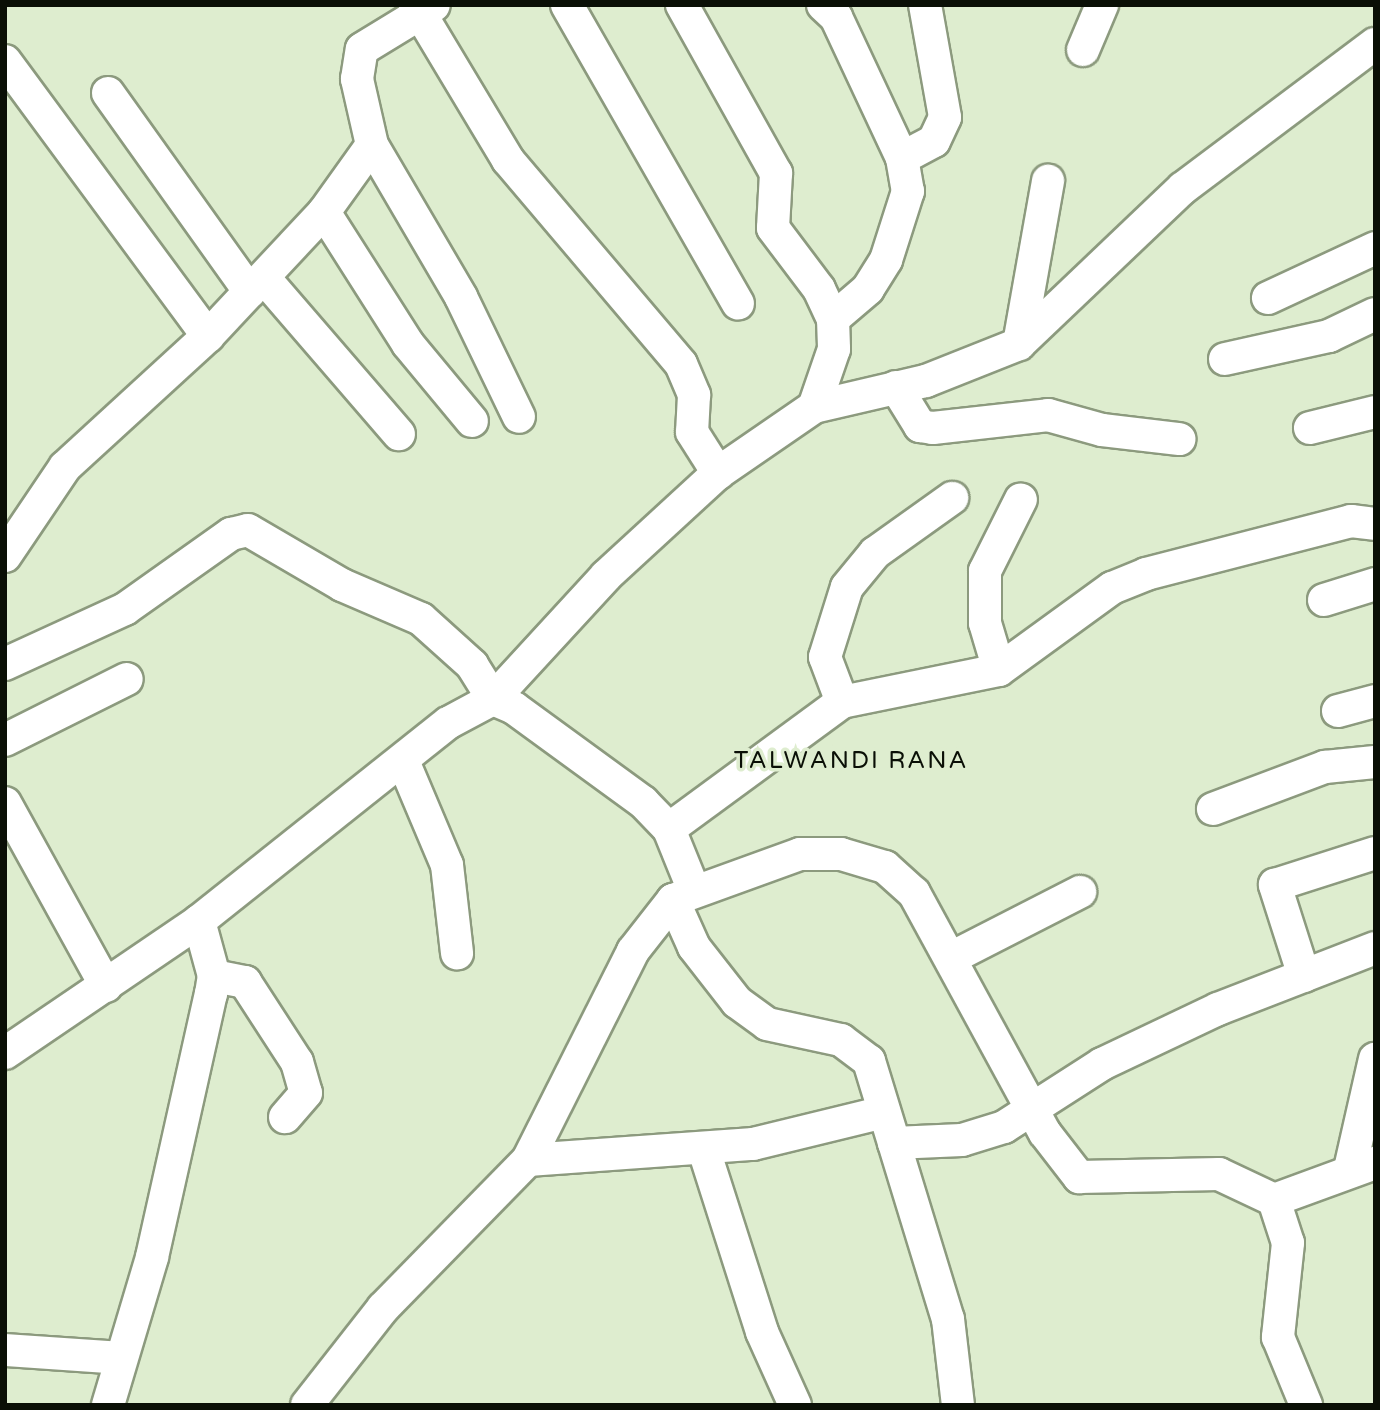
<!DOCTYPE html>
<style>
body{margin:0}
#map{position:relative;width:1380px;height:1410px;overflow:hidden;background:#deedcf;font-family:"Varela Round",sans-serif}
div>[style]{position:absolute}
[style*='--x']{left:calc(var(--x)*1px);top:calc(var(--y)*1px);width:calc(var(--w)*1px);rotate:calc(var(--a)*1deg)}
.roads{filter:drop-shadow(2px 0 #8c9a7e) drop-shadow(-2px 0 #8c9a7e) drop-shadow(0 2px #8c9a7e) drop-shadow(0 -2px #8c9a7e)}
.street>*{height:32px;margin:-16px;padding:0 16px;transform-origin:16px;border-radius:16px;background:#fff}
span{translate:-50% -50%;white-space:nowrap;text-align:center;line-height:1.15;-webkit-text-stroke:7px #deedcf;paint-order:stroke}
.quarter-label{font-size:24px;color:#0a0f06;letter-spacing:2px}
.frame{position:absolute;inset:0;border:7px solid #0a0f06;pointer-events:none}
</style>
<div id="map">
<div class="roads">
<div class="street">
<i style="--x:415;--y:5;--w:181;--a:59"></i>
<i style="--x:508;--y:160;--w:267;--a:49.7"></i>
<i style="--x:681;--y:364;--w:34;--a:67"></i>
<i style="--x:694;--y:395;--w:37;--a:93"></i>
<i style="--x:692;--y:432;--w:49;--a:57.6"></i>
<i style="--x:567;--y:5;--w:344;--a:60.2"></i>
<i style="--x:682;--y:5;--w:193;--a:60.8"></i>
<i style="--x:776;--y:173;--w:55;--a:93.1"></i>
<i style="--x:773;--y:228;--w:76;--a:53"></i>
<i style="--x:819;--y:289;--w:33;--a:65"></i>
<i style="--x:833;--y:319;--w:30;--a:88"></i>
<i style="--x:834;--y:349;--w:61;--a:109"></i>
<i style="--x:823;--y:5;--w:18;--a:43"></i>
<i style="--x:836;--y:17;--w:156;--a:64.9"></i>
<i style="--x:902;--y:158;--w:34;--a:80"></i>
<i style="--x:908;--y:191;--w:72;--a:107.7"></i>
<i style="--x:886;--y:260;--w:34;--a:122"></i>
<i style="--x:868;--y:289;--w:46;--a:139.4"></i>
<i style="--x:1083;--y:50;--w:49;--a:-67.1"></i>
<i style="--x:5;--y:61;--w:342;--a:53.6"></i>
<i style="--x:108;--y:93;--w:244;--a:54.5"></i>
<i style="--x:372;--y:145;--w:176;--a:59.6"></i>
<i style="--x:461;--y:297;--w:133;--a:64.2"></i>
<i style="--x:902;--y:158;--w:36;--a:-28"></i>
<i style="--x:934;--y:141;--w:26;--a:-65"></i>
<i style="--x:945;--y:117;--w:114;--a:-100.1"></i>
<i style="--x:324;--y:212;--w:156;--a:57.5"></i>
<i style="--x:408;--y:344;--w:100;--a:50.3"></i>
<i style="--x:265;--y:279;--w:205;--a:49.2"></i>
<i style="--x:1268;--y:298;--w:118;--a:-25"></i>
<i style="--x:1019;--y:344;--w:166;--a:-79.9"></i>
<i style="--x:1225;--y:359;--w:107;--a:-12.5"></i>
<i style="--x:1329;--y:336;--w:51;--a:-25.6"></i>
<i style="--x:896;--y:387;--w:46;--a:58.4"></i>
<i style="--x:920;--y:426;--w:13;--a:9"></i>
<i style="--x:933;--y:428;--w:116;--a:-6.4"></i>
<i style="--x:1048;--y:415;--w:56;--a:15.5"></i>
<i style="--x:1102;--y:430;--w:78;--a:6.7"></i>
<i style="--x:1310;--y:428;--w:67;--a:-13.8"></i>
<i style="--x:5;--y:556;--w:107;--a:-56"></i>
<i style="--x:65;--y:467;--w:194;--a:-42.5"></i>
<i style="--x:208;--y:336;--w:170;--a:-46.9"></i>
<i style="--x:324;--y:212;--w:82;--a:-54.4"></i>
<i style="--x:372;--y:145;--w:68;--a:-102.8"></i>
<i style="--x:357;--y:79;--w:30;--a:-81"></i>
<i style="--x:362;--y:49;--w:84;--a:-31.4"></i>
<i style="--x:1324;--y:600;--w:53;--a:-17.4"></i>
<i style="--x:5;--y:664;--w:132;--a:-24.6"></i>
<i style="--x:125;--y:609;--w:130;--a:-35.3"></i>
<i style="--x:231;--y:534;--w:17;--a:-13"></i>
<i style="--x:248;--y:530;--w:109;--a:30.3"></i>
<i style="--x:342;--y:585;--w:86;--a:23.3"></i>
<i style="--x:421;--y:619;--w:69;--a:42"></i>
<i style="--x:472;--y:665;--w:40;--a:58"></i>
<i style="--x:493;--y:699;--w:167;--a:-47.4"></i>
<i style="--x:606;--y:576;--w:152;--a:-42.6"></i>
<i style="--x:718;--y:473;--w:116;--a:-34.5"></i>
<i style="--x:814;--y:407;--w:115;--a:-13.1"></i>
<i style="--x:926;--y:381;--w:100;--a:-21.7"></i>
<i style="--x:1019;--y:344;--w:226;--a:-43.6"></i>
<i style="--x:1183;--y:188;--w:240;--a:-36.9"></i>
<i style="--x:999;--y:670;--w:49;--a:-106.6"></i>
<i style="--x:985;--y:623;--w:52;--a:-90"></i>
<i style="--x:985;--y:571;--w:80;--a:-63.4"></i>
<i style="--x:842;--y:702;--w:48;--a:-110.7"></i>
<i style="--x:825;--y:657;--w:73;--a:-72.6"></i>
<i style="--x:847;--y:587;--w:44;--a:-50.5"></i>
<i style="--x:875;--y:553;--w:95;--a:-35.5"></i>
<i style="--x:1338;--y:711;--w:38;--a:-15"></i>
<i style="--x:5;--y:740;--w:136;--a:-26.6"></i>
<i style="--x:403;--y:761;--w:113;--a:67.1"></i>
<i style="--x:447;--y:865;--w:89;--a:83.5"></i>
<i style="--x:5;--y:803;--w:209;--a:61.1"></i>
<i style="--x:1213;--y:809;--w:120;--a:-20.6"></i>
<i style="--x:1325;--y:767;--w:50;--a:-5.7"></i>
<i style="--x:669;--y:829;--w:215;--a:-36.3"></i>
<i style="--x:842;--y:702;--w:160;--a:-11.5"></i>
<i style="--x:999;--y:670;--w:140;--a:-36"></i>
<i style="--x:1112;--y:588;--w:37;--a:-22"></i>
<i style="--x:1146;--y:574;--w:212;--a:-14.5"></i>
<i style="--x:1351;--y:521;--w:24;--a:7"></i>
<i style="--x:673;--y:900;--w:51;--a:65.9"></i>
<i style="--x:694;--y:947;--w:70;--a:52"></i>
<i style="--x:737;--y:1002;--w:37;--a:36"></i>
<i style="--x:767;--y:1024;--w:76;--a:12.2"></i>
<i style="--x:841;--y:1040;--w:35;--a:37"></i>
<i style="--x:869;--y:1061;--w:270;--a:73"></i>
<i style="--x:948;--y:1319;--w:87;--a:83.4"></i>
<i style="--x:953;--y:957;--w:143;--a:-27.1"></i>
<i style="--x:214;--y:976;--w:32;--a:11"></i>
<i style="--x:245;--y:982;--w:95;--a:57"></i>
<i style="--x:297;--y:1062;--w:32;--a:74"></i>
<i style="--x:306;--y:1093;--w:32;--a:131"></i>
<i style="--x:1304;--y:976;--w:96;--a:-107.7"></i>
<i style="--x:1275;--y:885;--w:105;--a:-17.7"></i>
<i style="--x:5;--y:1053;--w:235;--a:-34.2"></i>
<i style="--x:199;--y:921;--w:318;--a:-38.5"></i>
<i style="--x:448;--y:723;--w:51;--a:-28.1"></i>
<i style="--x:493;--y:699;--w:23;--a:23"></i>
<i style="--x:514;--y:708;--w:160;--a:36.1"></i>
<i style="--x:643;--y:802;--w:37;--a:46"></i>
<i style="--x:669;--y:829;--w:64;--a:67.9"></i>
<i style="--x:894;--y:1143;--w:68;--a:-2.5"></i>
<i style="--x:962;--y:1140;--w:44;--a:-17.2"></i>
<i style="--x:1004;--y:1127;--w:117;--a:-32.7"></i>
<i style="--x:1102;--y:1064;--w:128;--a:-25.4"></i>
<i style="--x:1218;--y:1009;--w:168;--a:-21.2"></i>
<i style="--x:704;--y:1150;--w:191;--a:72.3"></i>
<i style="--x:762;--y:1332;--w:80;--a:65.7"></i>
<i style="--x:528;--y:1160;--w:226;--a:-4.1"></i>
<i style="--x:753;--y:1144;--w:135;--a:-13.7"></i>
<i style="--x:1350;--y:1169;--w:113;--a:-77.2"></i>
<i style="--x:1274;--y:1200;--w:108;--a:-20.1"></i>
<i style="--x:5;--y:1350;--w:116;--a:3.9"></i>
<i style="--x:108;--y:1405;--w:154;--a:-73.4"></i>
<i style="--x:152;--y:1257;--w:270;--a:-77.4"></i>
<i style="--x:211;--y:994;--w:18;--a:-81"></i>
<i style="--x:214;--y:976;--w:57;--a:-105.3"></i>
<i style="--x:307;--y:1405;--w:123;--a:-51.9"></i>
<i style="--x:383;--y:1308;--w:207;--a:-45.6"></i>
<i style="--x:528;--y:1160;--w:234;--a:-63.3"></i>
<i style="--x:633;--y:951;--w:65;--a:-51.9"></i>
<i style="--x:673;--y:900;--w:135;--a:-19.9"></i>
<i style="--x:800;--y:854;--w:41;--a:0"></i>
<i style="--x:841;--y:854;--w:46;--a:16.5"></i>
<i style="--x:885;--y:867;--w:39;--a:42"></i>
<i style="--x:914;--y:893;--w:273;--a:61.4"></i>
<i style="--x:1045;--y:1133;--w:56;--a:52.3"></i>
<i style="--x:1079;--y:1177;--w:140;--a:-1.2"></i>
<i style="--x:1219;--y:1174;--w:61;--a:25.3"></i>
<i style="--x:1274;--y:1200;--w:45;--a:72"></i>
<i style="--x:1288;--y:1243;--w:95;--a:96.1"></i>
<i style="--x:1278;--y:1337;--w:74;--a:67.6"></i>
</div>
</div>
<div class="quarter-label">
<span style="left:851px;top:761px">TALWANDI RANA</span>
</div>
<div class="frame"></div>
</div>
